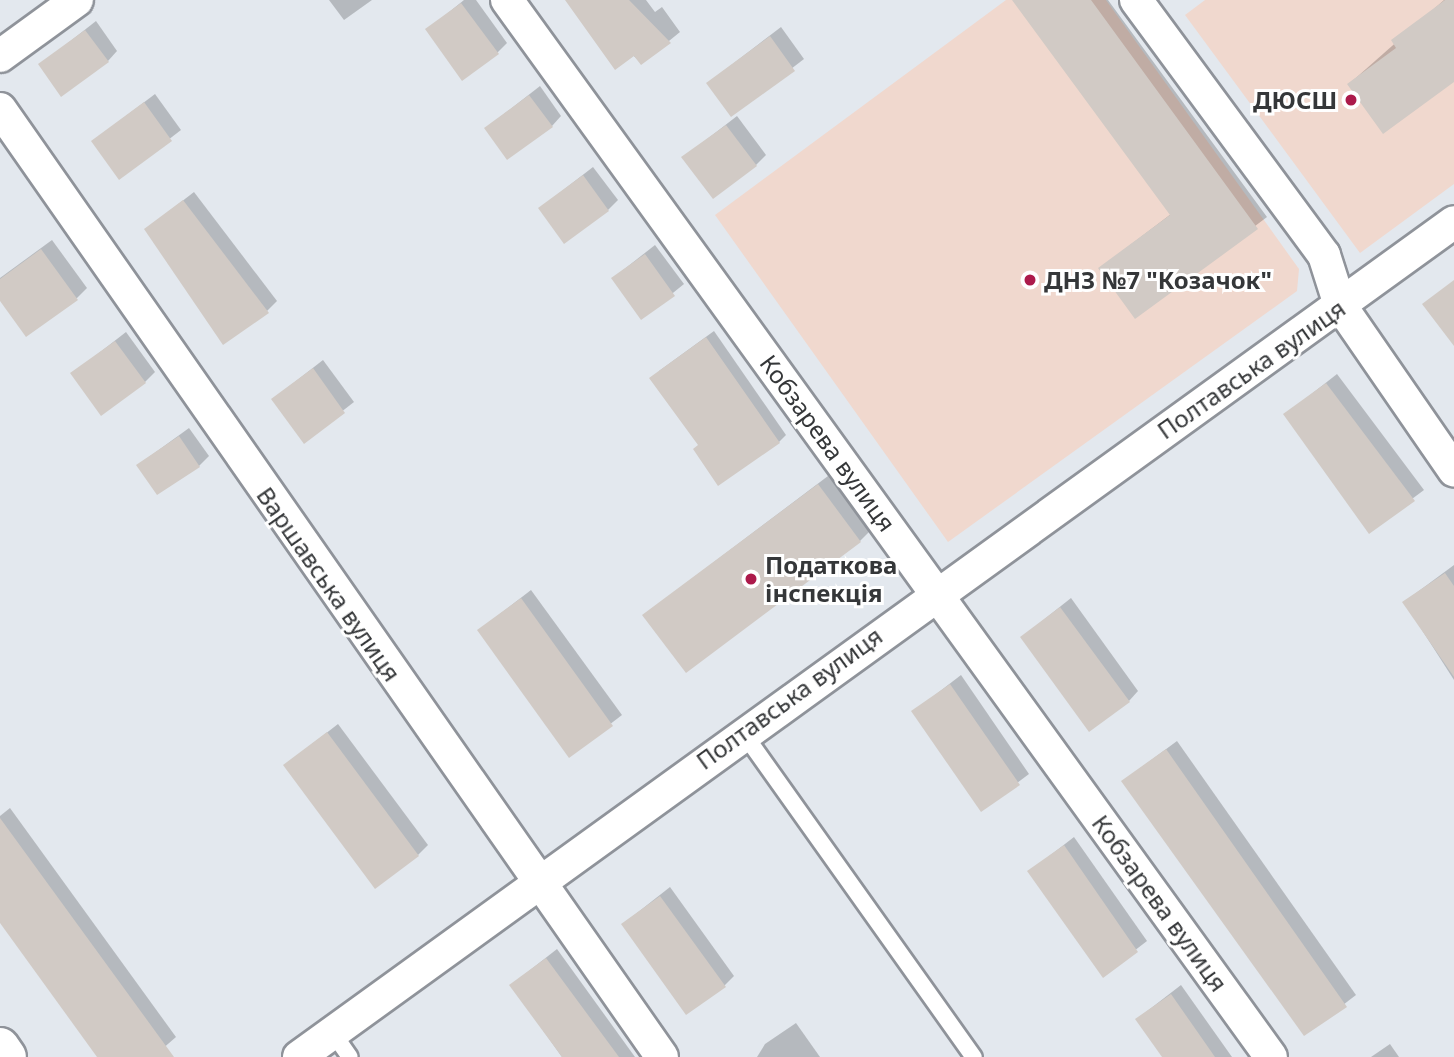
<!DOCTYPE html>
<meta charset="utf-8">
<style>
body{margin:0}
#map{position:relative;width:1454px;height:1057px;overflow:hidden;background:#e3e8ee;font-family:"Noto Sans",sans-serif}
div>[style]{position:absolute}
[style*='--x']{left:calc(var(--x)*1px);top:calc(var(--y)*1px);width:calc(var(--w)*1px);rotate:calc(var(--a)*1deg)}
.education>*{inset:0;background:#f0d8ce}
.shadow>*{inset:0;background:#0003}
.building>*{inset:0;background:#d1cac5}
.roads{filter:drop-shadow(2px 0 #8f939a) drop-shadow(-2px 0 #8f939a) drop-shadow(0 2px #8f939a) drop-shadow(0 -2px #8f939a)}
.service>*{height:16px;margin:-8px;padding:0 8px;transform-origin:8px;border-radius:8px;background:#fff}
.minor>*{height:32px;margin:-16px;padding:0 16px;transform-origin:16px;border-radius:16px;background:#fff}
.tertiary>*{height:38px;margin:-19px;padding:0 19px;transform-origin:19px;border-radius:19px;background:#fff}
.dots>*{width:19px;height:19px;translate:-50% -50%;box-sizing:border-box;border:4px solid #fff;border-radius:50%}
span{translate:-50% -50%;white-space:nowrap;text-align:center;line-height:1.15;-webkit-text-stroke:6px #fff;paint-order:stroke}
.poi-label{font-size:24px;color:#353739;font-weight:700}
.right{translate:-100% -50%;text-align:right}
.left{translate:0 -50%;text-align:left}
.street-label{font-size:24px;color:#353739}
</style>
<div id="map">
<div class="education">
<i style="clip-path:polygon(1006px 0,1106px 0,1299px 269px,1297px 291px,948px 542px,715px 215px)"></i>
<i style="clip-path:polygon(1205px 0,1454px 0,1454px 184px,1360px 253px,1185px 15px)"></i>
</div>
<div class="shadow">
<i style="clip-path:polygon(329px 0,372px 0,344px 20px)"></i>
<i style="clip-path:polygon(464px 0,476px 0,507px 43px,497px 53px,427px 30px)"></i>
<i style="clip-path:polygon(567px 0,646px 0,655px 12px,662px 7px,680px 32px,642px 63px)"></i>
<i style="clip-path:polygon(1014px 0,1108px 0,1267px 217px,1135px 317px,1100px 268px,1171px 214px)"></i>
<i style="clip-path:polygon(1444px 0,1454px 0,1454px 79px,1349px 84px)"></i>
<i style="clip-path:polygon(96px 21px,117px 51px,108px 61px,40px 65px)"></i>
<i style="clip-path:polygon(781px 27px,804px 59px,731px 115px,708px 83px)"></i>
<i style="clip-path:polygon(540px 86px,561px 116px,552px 126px,486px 128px)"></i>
<i style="clip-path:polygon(155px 94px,181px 130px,120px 177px,93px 141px)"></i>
<i style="clip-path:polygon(737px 116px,766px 155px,756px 165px,684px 157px)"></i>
<i style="clip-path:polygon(593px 167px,618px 200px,608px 210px,540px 208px)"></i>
<i style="clip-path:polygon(194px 192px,277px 301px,267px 311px,146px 229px)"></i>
<i style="clip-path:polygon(52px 240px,87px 288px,77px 298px,0 298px,0 278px)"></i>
<i style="clip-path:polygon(655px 245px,684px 284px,642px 318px,613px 278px)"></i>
<i style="clip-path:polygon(714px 331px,786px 435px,779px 442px,700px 444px,659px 371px)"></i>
<i style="clip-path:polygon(126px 332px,155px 372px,145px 382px,72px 374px)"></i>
<i style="clip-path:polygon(323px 360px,354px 402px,304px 441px,273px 399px)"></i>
<i style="clip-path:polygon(1337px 374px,1424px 490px,1369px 531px,1286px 414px)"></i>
<i style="clip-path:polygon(189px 428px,209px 456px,199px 466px,138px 465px)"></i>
<i style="clip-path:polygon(828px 476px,870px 531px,860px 541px,644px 615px)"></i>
<i style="clip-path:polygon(1454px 565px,1454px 680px,1404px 602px)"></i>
<i style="clip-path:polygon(531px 590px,622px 715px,570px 755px,479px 630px)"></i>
<i style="clip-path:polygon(1071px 598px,1138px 691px,1129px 701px,1022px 637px)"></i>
<i style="clip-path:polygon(961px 675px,1029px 774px,981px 810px,913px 712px)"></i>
<i style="clip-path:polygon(338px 724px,428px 845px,418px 855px,285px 765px)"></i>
<i style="clip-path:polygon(1177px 741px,1356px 995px,1305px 1034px,1123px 781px)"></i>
<i style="clip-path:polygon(10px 808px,176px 1037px,153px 1057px,100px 1057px,0 920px,0 816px)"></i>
<i style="clip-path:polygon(1074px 837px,1147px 941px,1103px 975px,1030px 871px)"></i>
<i style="clip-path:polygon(670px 887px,734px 976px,724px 986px,623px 924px)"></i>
<i style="clip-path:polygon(557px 949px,635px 1057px,562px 1057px,511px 985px)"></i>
<i style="clip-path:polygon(1181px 985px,1232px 1057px,1164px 1057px,1137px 1019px)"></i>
<i style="clip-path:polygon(796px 1023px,820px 1057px,757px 1057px,765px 1044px)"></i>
<i style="clip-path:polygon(1390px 1044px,1399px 1057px,1371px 1057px)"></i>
</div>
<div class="building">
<i style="clip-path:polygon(565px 0,629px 0,671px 43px,641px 65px,634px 56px,615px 70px)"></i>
<i style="clip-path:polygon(1012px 0,1091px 0,1258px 229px,1135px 319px,1098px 268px,1170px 215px)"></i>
<i style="clip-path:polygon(1445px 0,1454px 0,1454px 82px,1383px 134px,1347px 84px,1396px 48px,1391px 40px)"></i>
<i style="clip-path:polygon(461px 3px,499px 54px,462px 81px,425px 29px)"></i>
<i style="clip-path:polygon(85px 30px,109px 62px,61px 97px,38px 64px)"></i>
<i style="clip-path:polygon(770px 36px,795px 71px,731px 117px,706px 83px)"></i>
<i style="clip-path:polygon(529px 95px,553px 127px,507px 160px,484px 128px)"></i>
<i style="clip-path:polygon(144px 102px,172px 141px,119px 180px,91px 141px)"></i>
<i style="clip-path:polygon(726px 125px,757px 166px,713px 199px,681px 157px)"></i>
<i style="clip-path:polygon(583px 175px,609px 211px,564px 244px,538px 208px)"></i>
<i style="clip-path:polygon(183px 200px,269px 313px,223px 345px,144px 229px)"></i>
<i style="clip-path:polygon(41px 249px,78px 300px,26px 337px,0 301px,0 279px)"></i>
<i style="clip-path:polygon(645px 254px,675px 296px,641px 320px,611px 278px)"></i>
<i style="clip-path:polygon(1454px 280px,1454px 346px,1422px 304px)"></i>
<i style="clip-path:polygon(706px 337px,780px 443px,718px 486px,693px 449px,698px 445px,649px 378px)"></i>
<i style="clip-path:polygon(115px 341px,146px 383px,101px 416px,70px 373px)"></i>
<i style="clip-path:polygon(313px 368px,345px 413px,304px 444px,271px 399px)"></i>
<i style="clip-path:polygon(1326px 383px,1415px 501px,1369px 534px,1283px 414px)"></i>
<i style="clip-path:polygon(179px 436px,200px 467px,157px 495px,136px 465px)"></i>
<i style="clip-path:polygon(818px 484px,861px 542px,686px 673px,642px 615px)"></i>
<i style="clip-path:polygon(1445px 573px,1454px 586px,1454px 677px,1402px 602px)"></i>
<i style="clip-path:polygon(521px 598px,613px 726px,569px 758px,477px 630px)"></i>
<i style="clip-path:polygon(1060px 607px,1130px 702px,1089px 732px,1020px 637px)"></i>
<i style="clip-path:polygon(950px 684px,1020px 785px,981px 812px,911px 711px)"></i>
<i style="clip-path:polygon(327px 732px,419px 856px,375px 889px,283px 765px)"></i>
<i style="clip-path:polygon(1166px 749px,1347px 1007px,1304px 1036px,1121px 781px)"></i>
<i style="clip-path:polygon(0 818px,174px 1057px,97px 1057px,0 923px)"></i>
<i style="clip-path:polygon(1064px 845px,1138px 952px,1103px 978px,1027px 871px)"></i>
<i style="clip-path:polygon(660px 896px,726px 987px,686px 1015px,621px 924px)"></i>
<i style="clip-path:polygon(546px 958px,619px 1057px,562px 1057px,509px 985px)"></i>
<i style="clip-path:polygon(1171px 994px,1215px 1057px,1162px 1057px,1135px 1019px)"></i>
</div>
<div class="roads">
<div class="service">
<i style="--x:742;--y:731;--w:400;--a:54.6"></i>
<i style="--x:333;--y:1033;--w:29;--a:55"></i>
</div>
<div class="minor">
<i style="--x:507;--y:0;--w:1304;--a:54.14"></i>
<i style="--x:1136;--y:0;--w:317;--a:53.6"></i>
<i style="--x:1324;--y:255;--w:52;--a:72.3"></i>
<i style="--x:1340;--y:305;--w:201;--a:55.4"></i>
<i style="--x:0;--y:56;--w:95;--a:-36"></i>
<i style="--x:0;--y:109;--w:1156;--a:55.07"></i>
<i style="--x:299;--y:1057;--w:1425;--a:-35.86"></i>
</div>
<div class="tertiary">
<i style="--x:0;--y:1047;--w:12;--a:55"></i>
</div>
</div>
<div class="dots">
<i style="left:1351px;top:100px;background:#ac1a4b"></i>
<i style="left:1030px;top:280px;background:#ac1a4b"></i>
<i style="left:751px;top:579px;background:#ac1a4b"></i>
</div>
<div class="poi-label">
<span class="right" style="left:1337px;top:100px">ДЮСШ</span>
<span class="left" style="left:1044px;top:280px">ДНЗ №7 "Козачок"</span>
<span class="left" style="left:765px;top:579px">Податкова<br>інспекція</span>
</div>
<div class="street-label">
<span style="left:1251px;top:369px;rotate:-35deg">Полтавська вулиця</span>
<span style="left:828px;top:443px;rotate:54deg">Кобзарева вулиця</span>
<span style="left:329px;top:584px;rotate:55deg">Варшавська вулиця</span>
<span style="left:789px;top:698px;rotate:-36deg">Полтавська вулиця</span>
<span style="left:1160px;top:903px;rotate:54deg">Кобзарева вулиця</span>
</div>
</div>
